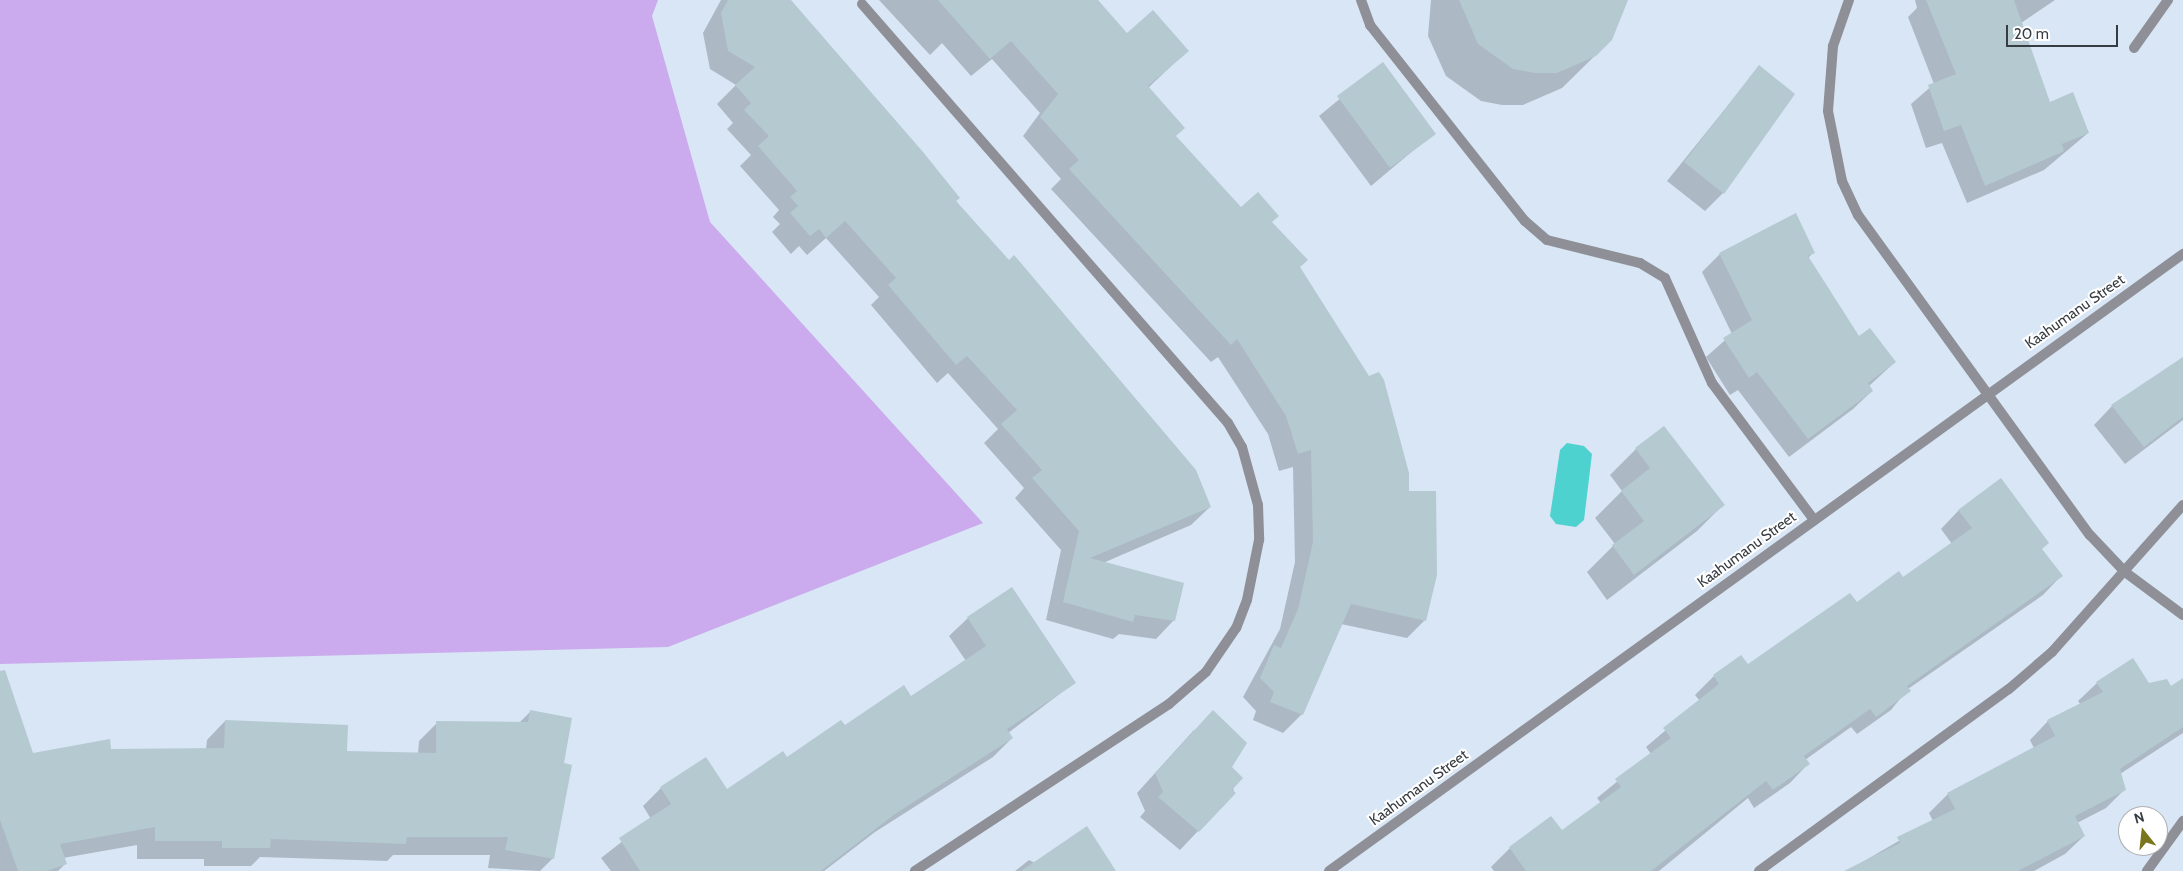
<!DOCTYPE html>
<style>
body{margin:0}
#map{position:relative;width:2183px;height:871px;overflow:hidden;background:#d8e6f5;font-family:Cabin,sans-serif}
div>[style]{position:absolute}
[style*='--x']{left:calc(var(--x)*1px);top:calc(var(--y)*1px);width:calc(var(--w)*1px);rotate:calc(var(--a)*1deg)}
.green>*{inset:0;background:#cbaaed}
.water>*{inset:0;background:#4ed2cf}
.shadow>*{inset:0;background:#0003}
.building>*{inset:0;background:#b4c9d0}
.lane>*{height:10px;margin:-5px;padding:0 5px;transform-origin:5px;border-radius:5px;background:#8f9097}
.street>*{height:10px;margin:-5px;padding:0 5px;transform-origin:5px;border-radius:5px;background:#8f9097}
span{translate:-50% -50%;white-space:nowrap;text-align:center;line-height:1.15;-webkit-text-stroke:4px #fff;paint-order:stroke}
.street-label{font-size:15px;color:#363c41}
.north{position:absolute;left:2118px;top:806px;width:50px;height:50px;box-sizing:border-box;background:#fff;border:1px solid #afb1b3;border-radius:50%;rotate:344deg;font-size:14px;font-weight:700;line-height:20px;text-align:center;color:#363c41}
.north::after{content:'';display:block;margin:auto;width:18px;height:22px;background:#79761b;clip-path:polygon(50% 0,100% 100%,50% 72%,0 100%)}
.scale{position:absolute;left:2006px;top:25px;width:112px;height:22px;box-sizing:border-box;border:2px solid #363c41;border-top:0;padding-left:6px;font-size:15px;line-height:18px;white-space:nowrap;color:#363c41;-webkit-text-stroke:4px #fff;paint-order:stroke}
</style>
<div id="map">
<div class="green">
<i style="clip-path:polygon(0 0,658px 0,652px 16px,710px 222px,983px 523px,668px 647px,0 664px)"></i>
</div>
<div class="water">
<i style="clip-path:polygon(1567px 443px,1584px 446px,1592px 454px,1584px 520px,1576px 527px,1556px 524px,1550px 516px,1560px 450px)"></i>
</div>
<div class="shadow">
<i style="clip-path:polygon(721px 0,789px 0,1210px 507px,1191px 525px,1103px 563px,1174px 620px,1156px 639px,1119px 634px,1113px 639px,1046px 620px,1061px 550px,1015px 498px,1024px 488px,984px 443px,998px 429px,948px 373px,937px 383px,871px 305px,879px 297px,826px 238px,807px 255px,799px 246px,791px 254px,772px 232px,780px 224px,773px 217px,779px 210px,740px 166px,751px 155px,727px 129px,733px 123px,717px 104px,736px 85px,710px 69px,703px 33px)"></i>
<i style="clip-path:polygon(879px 0,1096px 0,1127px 35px,1188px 50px,1148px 88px,1175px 136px,1241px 209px,1271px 222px,1299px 267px,1408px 492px,1425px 620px,1407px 638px,1341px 624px,1302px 714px,1283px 733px,1253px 720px,1256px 711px,1243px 697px,1280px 629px,1295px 562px,1293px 467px,1279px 471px,1268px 434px,1218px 357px,1211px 362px,1051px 189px,1061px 179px,1023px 136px,1040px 113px,992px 59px,971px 76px,942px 43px,930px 55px)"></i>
<i style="clip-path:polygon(1431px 0,1627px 0,1611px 40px,1562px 88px,1523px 105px,1502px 105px,1481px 101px,1446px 76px,1428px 36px)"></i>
<i style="clip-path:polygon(1915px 0,2055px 0,2021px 23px,2049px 103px,2088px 133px,2044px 170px,1967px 203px,1942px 143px,1926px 148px,1911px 104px,1934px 84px,1908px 17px,1917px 8px)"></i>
<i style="clip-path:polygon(1382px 64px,1434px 133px,1371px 186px,1319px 116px)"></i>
<i style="clip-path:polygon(1759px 67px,1723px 193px,1705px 211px,1667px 181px)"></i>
<i style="clip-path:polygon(1813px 253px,1808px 258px,1859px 338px,1895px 362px,1869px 386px,1872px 391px,1853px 409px,1789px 457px,1738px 390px,1730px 395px,1706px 357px,1732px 334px,1702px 272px,1720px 254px)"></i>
<i style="clip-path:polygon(2183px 363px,2183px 420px,2125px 464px,2094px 425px,2112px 406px)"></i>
<i style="clip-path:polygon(1636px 449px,1723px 505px,1697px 531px,1607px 600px,1587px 572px,1615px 544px,1595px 518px,1622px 491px,1610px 475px)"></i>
<i style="clip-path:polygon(1959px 510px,2041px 549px,2061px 576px,2043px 595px,1908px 689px,1891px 710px,1857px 734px,1851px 727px,1805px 760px,1808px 764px,1790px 783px,1754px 808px,1748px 798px,1659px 871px,1494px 871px,1491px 867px,1510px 848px,1551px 817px,1562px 832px,1601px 803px,1597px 798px,1651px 754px,1646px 747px,1700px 701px,1695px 695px,1714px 676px,1741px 657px,1747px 666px,1903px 578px,1952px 544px,1941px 529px)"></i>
<i style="clip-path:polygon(968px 618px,1074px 683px,1008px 733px,1012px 738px,993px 757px,875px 832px,824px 871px,611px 871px,601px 858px,651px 819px,643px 806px,661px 788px,726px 791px,911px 697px,966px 661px,949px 636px)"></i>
<i style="clip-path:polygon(2183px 680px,2183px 733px,2120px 774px,2125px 789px,2106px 808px,2077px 823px,2084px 836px,2065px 854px,2034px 871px,1847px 871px,1933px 821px,1929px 813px,1948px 794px,2034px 748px,2030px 740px,2048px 721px,2081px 705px,2078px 701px,2097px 683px,2171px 688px)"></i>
<i style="clip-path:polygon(0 699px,33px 755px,206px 750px,207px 740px,225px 721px,346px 752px,418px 754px,419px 741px,437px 723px,519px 723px,531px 711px,562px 764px,553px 858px,540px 871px,488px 868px,490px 855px,393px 855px,387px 861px,260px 857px,251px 866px,204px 866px,204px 859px,137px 859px,137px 845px,63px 858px,65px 864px,58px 871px,0 871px)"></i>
<i style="clip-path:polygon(1194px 730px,1230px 767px,1234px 793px,1180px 850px,1140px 817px,1145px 811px,1137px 793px)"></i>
<i style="clip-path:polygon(1029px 860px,1035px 863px,1101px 871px,1015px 871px)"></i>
</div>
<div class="building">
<i style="clip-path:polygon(728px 0,791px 0,923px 152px,960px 198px,956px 201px,1009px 260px,1014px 255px,1196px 470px,1211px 507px,1090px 558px,1184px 583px,1175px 621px,1135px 615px,1133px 622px,1063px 602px,1079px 531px,1032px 478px,1042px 470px,1001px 424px,1017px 410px,967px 356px,956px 365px,888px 285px,896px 278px,845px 221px,826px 238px,819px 229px,810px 236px,790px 213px,798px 206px,790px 197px,797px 191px,758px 146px,769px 136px,744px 110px,751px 103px,735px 85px,755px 67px,728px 51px,721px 13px)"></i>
<i style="clip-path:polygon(938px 0,1098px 0,1127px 33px,1153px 10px,1189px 51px,1148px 86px,1185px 128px,1176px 136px,1241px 207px,1258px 192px,1279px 216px,1272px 222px,1308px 260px,1300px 267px,1369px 376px,1379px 372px,1384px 380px,1409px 473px,1409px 491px,1436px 491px,1437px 575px,1426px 621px,1351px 604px,1303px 715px,1270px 702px,1274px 692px,1260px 678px,1274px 645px,1281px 648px,1298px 609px,1313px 542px,1311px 450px,1298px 454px,1286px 416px,1237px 339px,1231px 345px,1069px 169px,1079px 160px,1040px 117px,1058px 94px,1011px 41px,990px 59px)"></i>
<i style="clip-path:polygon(1459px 0,1628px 0,1612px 40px,1596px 56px,1557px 73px,1535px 73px,1513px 69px,1478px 44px)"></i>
<i style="clip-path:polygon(1926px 0,2014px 0,2050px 102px,2073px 92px,2089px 133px,2062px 144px,2064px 151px,1985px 186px,1961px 125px,1944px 131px,1928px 85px,1956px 74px)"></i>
<i style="clip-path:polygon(1383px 62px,1436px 134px,1390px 168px,1337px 96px)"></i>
<i style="clip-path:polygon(1759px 65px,1795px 94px,1724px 194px,1684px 162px)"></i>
<i style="clip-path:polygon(1796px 213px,1815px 253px,1808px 256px,1859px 336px,1870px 328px,1896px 362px,1868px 383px,1873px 391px,1808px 439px,1757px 372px,1749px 378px,1723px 338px,1752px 320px,1719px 253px)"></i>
<i style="clip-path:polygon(2183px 357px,2183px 417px,2144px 447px,2111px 405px)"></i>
<i style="clip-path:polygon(1664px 426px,1725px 505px,1634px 575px,1612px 545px,1644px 521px,1621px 491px,1650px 468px,1635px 448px)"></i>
<i style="clip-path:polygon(2001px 478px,2049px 543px,2042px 549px,2063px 576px,1907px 686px,1911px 691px,1876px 717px,1870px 709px,1804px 756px,1810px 764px,1773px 790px,1766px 781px,1651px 871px,1526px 871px,1509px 847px,1551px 816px,1562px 830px,1621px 787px,1615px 779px,1671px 738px,1663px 728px,1719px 684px,1713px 675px,1741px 655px,1748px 664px,1850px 593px,1857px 602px,1899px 571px,1903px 577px,1972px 528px,1958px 510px)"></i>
<i style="clip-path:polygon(1012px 587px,1076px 683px,1007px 729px,1013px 738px,895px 814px,821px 871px,640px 871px,619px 838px,671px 804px,660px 787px,706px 757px,727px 789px,783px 751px,787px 757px,841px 720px,845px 725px,904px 685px,911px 696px,986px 646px,967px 617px)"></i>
<i style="clip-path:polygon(2133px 658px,2149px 683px,2167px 679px,2171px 686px,2183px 678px,2183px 727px,2120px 769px,2126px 790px,2075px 816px,2085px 836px,2018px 871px,1844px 871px,1900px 843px,1897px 837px,1955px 809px,1947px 793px,2055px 736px,2047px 720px,2103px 692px,2096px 682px)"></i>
<i style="clip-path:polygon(5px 670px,33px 753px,110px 739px,111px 749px,224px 748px,225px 720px,348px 725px,347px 751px,436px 753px,436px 721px,528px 722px,530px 710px,572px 718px,564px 763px,572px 765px,554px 859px,505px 850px,508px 837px,407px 837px,406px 844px,271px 839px,270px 848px,222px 848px,222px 841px,155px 841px,155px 827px,60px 844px,67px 864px,47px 871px,18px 871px,0 820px,0 671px)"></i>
<i style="clip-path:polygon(1213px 710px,1247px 743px,1232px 767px,1243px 778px,1232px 790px,1236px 793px,1199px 832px,1158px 797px,1163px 792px,1155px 773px)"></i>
<i style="clip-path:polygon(1087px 826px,1116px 871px,1021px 871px)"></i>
</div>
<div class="lane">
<i style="--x:1361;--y:0;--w:27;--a:70"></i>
<i style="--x:1370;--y:25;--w:250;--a:51.7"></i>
<i style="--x:1525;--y:221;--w:29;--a:41"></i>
<i style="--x:1547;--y:240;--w:96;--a:13.9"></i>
<i style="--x:1640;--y:263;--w:29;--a:31"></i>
<i style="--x:1665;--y:278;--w:115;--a:65.9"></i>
<i style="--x:1712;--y:383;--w:171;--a:53.3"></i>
<i style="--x:1849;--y:0;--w:49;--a:109.2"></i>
<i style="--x:1833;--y:46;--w:65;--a:94.4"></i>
<i style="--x:1828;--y:111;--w:71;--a:78.7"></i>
<i style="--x:1842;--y:181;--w:38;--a:65"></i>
<i style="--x:1858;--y:215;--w:395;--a:54.1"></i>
<i style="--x:2090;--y:535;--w:51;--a:46.6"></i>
<i style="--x:2125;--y:572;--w:72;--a:36.6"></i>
<i style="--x:862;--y:4;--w:556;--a:48.86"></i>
<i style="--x:1228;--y:423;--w:28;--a:60"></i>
<i style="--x:1242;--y:447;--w:60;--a:74.6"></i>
<i style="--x:1258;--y:505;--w:35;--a:88"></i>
<i style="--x:1259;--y:540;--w:61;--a:101.3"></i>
<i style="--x:1247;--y:600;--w:30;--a:111"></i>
<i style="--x:1236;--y:628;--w:53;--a:124.3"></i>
<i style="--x:1206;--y:672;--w:49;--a:139.1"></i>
<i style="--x:1169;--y:704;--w:304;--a:146.7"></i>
<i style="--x:2134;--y:48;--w:59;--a:-54.7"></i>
<i style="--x:1759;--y:871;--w:309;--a:-36.1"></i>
<i style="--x:2009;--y:689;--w:57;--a:-40.7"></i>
<i style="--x:2052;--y:652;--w:197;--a:-48.3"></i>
<i style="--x:2147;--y:871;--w:62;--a:-54.2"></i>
</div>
<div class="street">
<i style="--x:1329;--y:871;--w:1054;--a:-35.85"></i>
</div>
<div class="street-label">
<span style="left:2075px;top:312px;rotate:-35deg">Kaahumanu Street</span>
<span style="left:1747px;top:550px;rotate:-36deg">Kaahumanu Street</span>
<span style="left:1419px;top:788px;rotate:-36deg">Kaahumanu Street</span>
</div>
<div class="north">N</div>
<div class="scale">20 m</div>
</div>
